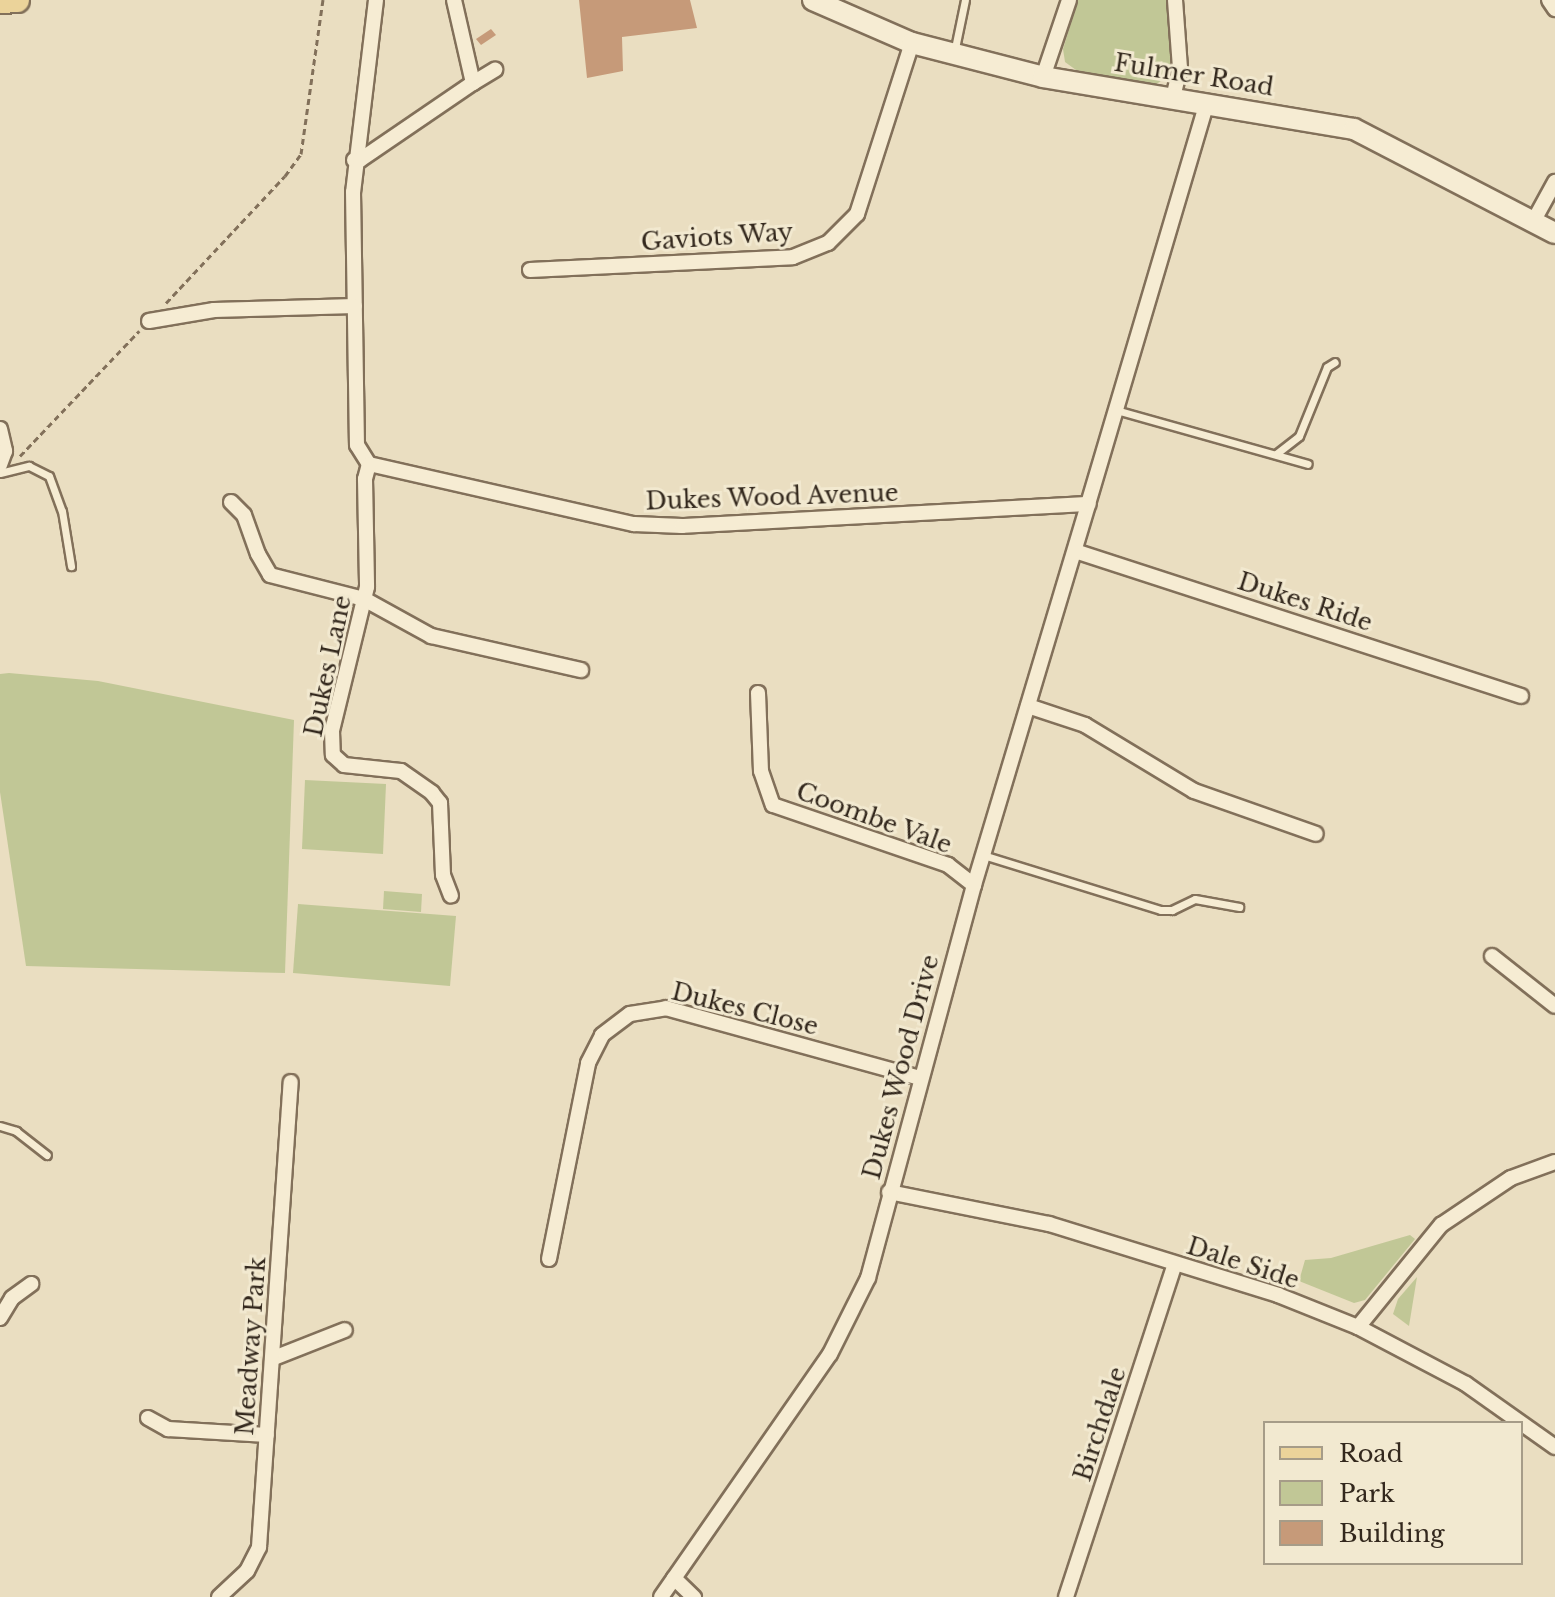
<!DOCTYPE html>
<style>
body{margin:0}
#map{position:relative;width:1555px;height:1597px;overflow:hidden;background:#eadec1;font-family:"Libre Baskerville",serif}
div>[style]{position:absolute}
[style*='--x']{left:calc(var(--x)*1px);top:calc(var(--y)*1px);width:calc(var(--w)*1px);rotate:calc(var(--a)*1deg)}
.green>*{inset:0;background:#c1c796}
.building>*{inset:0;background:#c69a79}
.path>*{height:3px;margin-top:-1.5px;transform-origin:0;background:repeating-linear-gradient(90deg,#82705a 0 6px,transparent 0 10px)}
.roads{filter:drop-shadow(2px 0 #82705a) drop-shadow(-2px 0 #82705a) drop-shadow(0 2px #82705a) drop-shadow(0 -2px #82705a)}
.lane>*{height:7px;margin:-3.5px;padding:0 3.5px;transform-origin:3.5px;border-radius:3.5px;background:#f6ecd3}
.street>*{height:14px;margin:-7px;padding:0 7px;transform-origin:7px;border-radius:7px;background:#f6ecd3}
.secondary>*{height:20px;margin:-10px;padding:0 10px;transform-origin:10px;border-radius:10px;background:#f6ecd3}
.primary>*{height:24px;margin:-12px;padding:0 12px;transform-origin:12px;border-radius:12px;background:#ebd39a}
span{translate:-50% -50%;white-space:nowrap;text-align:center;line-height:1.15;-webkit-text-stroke:6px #f2e9d0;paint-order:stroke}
.street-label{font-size:24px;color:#33281d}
.legend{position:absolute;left:1263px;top:1421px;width:260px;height:144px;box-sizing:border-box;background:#f2e9d0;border:2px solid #a69c88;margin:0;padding:10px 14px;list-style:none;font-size:24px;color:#33281d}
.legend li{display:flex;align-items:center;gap:16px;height:40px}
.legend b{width:40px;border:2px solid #a69c88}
</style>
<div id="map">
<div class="green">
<i style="clip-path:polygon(1078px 0,1168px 0,1171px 74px,1155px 85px,1076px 70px,1065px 62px,1063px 49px)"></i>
<i style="clip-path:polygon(9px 673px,98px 681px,294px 720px,285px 973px,26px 966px,0 792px,0 674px)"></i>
<i style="clip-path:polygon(305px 780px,386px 784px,383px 854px,302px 849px)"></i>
<i style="clip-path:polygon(384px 891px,422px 894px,421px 912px,383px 909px)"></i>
<i style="clip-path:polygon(298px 904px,456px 916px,450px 986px,293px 973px)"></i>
<i style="clip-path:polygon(1410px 1235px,1415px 1239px,1365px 1300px,1354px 1303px,1299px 1281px,1305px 1260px,1331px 1258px)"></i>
<i style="clip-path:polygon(1417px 1277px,1409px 1326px,1393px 1314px,1398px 1299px)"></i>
</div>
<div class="building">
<i style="clip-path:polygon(579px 0,690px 0,697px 28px,622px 37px,623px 71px,587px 78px)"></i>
<i style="clip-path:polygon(491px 29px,496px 35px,481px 45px,476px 39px)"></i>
</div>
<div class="path">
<i style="--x:166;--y:303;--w:174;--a:-46.9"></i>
<i style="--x:285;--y:176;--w:27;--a:-54"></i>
<i style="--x:301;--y:154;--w:156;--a:-81.9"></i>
<i style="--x:20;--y:456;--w:173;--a:-46.4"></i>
</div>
<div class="roads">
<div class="lane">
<i style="--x:954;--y:53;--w:54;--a:-78.3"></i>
<i style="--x:1116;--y:410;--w:199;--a:15.7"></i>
<i style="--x:1276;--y:454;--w:29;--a:-38"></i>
<i style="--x:1299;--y:436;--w:74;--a:-67.9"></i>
<i style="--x:1327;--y:367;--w:9;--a:-32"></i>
<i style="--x:0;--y:473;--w:30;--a:-14"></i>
<i style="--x:29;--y:466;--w:22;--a:27"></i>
<i style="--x:49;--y:476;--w:37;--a:70"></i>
<i style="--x:62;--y:511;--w:56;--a:80.7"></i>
<i style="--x:983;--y:855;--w:186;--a:17.2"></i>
<i style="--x:1161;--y:910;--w:11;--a:0"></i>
<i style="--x:1172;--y:910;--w:25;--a:-26"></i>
<i style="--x:1195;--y:899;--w:45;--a:10.3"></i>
<i style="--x:0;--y:1126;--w:17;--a:17"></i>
<i style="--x:16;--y:1131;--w:39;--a:38"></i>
</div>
<div class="street">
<i style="--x:376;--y:0;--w:193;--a:96.8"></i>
<i style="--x:353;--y:192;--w:253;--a:89.1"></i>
<i style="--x:357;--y:445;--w:22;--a:58"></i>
<i style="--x:369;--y:464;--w:272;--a:12.8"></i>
<i style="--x:634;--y:524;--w:48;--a:2.4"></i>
<i style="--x:682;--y:526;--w:407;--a:-3.1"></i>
<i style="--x:1088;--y:504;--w:419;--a:-73.5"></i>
<i style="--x:1549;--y:0;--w:11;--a:56"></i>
<i style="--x:1043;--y:77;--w:81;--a:-71.3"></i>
<i style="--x:473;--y:83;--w:26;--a:-31"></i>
<i style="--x:1173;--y:98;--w:31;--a:-77"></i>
<i style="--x:1180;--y:68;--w:68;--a:-94.2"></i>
<i style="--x:354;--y:160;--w:6;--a:0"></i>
<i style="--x:360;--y:160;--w:137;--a:-34.3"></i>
<i style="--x:473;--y:83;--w:85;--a:-102.9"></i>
<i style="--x:1533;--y:222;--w:46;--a:-61.2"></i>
<i style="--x:530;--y:270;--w:263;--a:-2.8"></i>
<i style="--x:793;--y:257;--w:38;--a:-22"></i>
<i style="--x:828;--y:243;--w:41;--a:-45"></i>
<i style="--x:857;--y:214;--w:180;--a:-72.2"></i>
<i style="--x:149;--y:321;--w:66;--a:-9.6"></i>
<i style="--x:214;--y:310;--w:141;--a:-1.6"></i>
<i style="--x:0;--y:429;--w:23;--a:77"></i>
<i style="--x:5;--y:451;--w:15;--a:110"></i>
<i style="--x:369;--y:464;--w:16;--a:105"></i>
<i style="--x:365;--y:479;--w:108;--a:88.9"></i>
<i style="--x:367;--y:587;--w:148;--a:103.7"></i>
<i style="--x:332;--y:731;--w:24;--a:88"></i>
<i style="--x:333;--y:755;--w:15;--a:42"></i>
<i style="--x:344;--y:765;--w:57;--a:6"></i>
<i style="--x:401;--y:771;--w:38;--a:35"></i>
<i style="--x:432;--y:793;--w:13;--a:51"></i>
<i style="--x:440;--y:803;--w:72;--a:87.6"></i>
<i style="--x:443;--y:875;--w:22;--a:69"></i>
<i style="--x:231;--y:502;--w:18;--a:45"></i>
<i style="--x:244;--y:515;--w:41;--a:70.3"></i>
<i style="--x:258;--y:554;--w:24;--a:60"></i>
<i style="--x:270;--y:575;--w:97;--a:14.3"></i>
<i style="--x:364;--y:599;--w:77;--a:28.9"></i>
<i style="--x:431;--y:636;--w:154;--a:12.8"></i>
<i style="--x:1075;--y:551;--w:469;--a:18"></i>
<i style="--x:758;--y:693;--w:78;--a:87.8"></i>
<i style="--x:761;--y:771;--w:36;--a:71"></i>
<i style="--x:773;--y:805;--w:185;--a:18.9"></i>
<i style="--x:948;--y:865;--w:33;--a:38"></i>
<i style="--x:1028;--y:706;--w:60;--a:18.4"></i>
<i style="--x:1085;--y:725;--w:127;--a:31.2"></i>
<i style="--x:1194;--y:791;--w:129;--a:19.4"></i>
<i style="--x:1492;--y:956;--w:80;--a:38.4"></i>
<i style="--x:889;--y:1192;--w:163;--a:11.3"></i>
<i style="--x:1049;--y:1224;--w:240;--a:17.2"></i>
<i style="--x:1278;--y:1295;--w:86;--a:21.8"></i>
<i style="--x:1358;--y:1327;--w:122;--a:27.8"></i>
<i style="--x:1466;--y:1384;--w:109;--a:35.3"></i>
<i style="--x:549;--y:1259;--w:200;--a:-78.7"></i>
<i style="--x:588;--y:1063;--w:31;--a:-63"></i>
<i style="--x:602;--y:1035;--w:35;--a:-37"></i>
<i style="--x:630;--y:1014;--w:36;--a:-9"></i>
<i style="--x:666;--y:1008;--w:263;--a:15.4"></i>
<i style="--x:0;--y:1318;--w:23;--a:-59"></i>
<i style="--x:12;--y:1298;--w:24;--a:-36"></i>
<i style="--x:1358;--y:1327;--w:132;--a:-50.9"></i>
<i style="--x:1441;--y:1225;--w:84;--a:-33.9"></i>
<i style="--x:1511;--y:1178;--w:47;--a:-20"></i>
<i style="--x:274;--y:1358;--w:76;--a:-21.5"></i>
<i style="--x:148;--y:1418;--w:23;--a:29"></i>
<i style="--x:168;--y:1429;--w:99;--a:3.5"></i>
<i style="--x:674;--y:1578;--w:28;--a:44"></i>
<i style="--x:219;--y:1597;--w:38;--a:-43"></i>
<i style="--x:247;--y:1571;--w:27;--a:-63"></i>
<i style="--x:259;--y:1547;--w:466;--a:-86.1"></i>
<i style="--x:661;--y:1597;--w:296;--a:-55.2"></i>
<i style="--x:830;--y:1354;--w:85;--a:-63.4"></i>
<i style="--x:868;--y:1278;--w:407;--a:-74.9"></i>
<i style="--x:974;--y:885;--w:398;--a:-73.3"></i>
<i style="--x:1066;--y:1597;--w:350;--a:-71.9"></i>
</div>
<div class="secondary">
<i style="--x:813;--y:0;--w:108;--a:23.5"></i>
<i style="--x:912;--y:43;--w:135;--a:14.5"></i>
<i style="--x:1043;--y:77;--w:315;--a:9.5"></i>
<i style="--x:1354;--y:129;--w:226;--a:27.4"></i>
</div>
<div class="primary">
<i style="--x:0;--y:1;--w:17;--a:-3"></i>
</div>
</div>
<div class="street-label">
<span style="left:1194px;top:75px;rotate:9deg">Fulmer Road</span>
<span style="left:717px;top:237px;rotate:-4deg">Gaviots Way</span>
<span style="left:772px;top:497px;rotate:-2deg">Dukes Wood Avenue</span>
<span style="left:1305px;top:602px;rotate:18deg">Dukes Ride</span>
<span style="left:328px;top:666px;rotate:-78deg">Dukes Lane</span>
<span style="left:874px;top:818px;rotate:20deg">Coombe Vale</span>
<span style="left:745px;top:1009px;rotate:14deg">Dukes Close</span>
<span style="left:901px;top:1067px;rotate:-75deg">Dukes Wood Drive</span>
<span style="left:1243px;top:1263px;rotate:18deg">Dale Side</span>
<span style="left:251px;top:1346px;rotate:-86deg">Meadway Park</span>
<span style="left:1100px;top:1424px;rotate:-72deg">Birchdale</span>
</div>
<ul class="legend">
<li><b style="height:10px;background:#ebd39a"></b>Road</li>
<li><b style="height:22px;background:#c1c796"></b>Park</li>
<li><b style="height:22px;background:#c69a79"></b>Building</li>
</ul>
</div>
